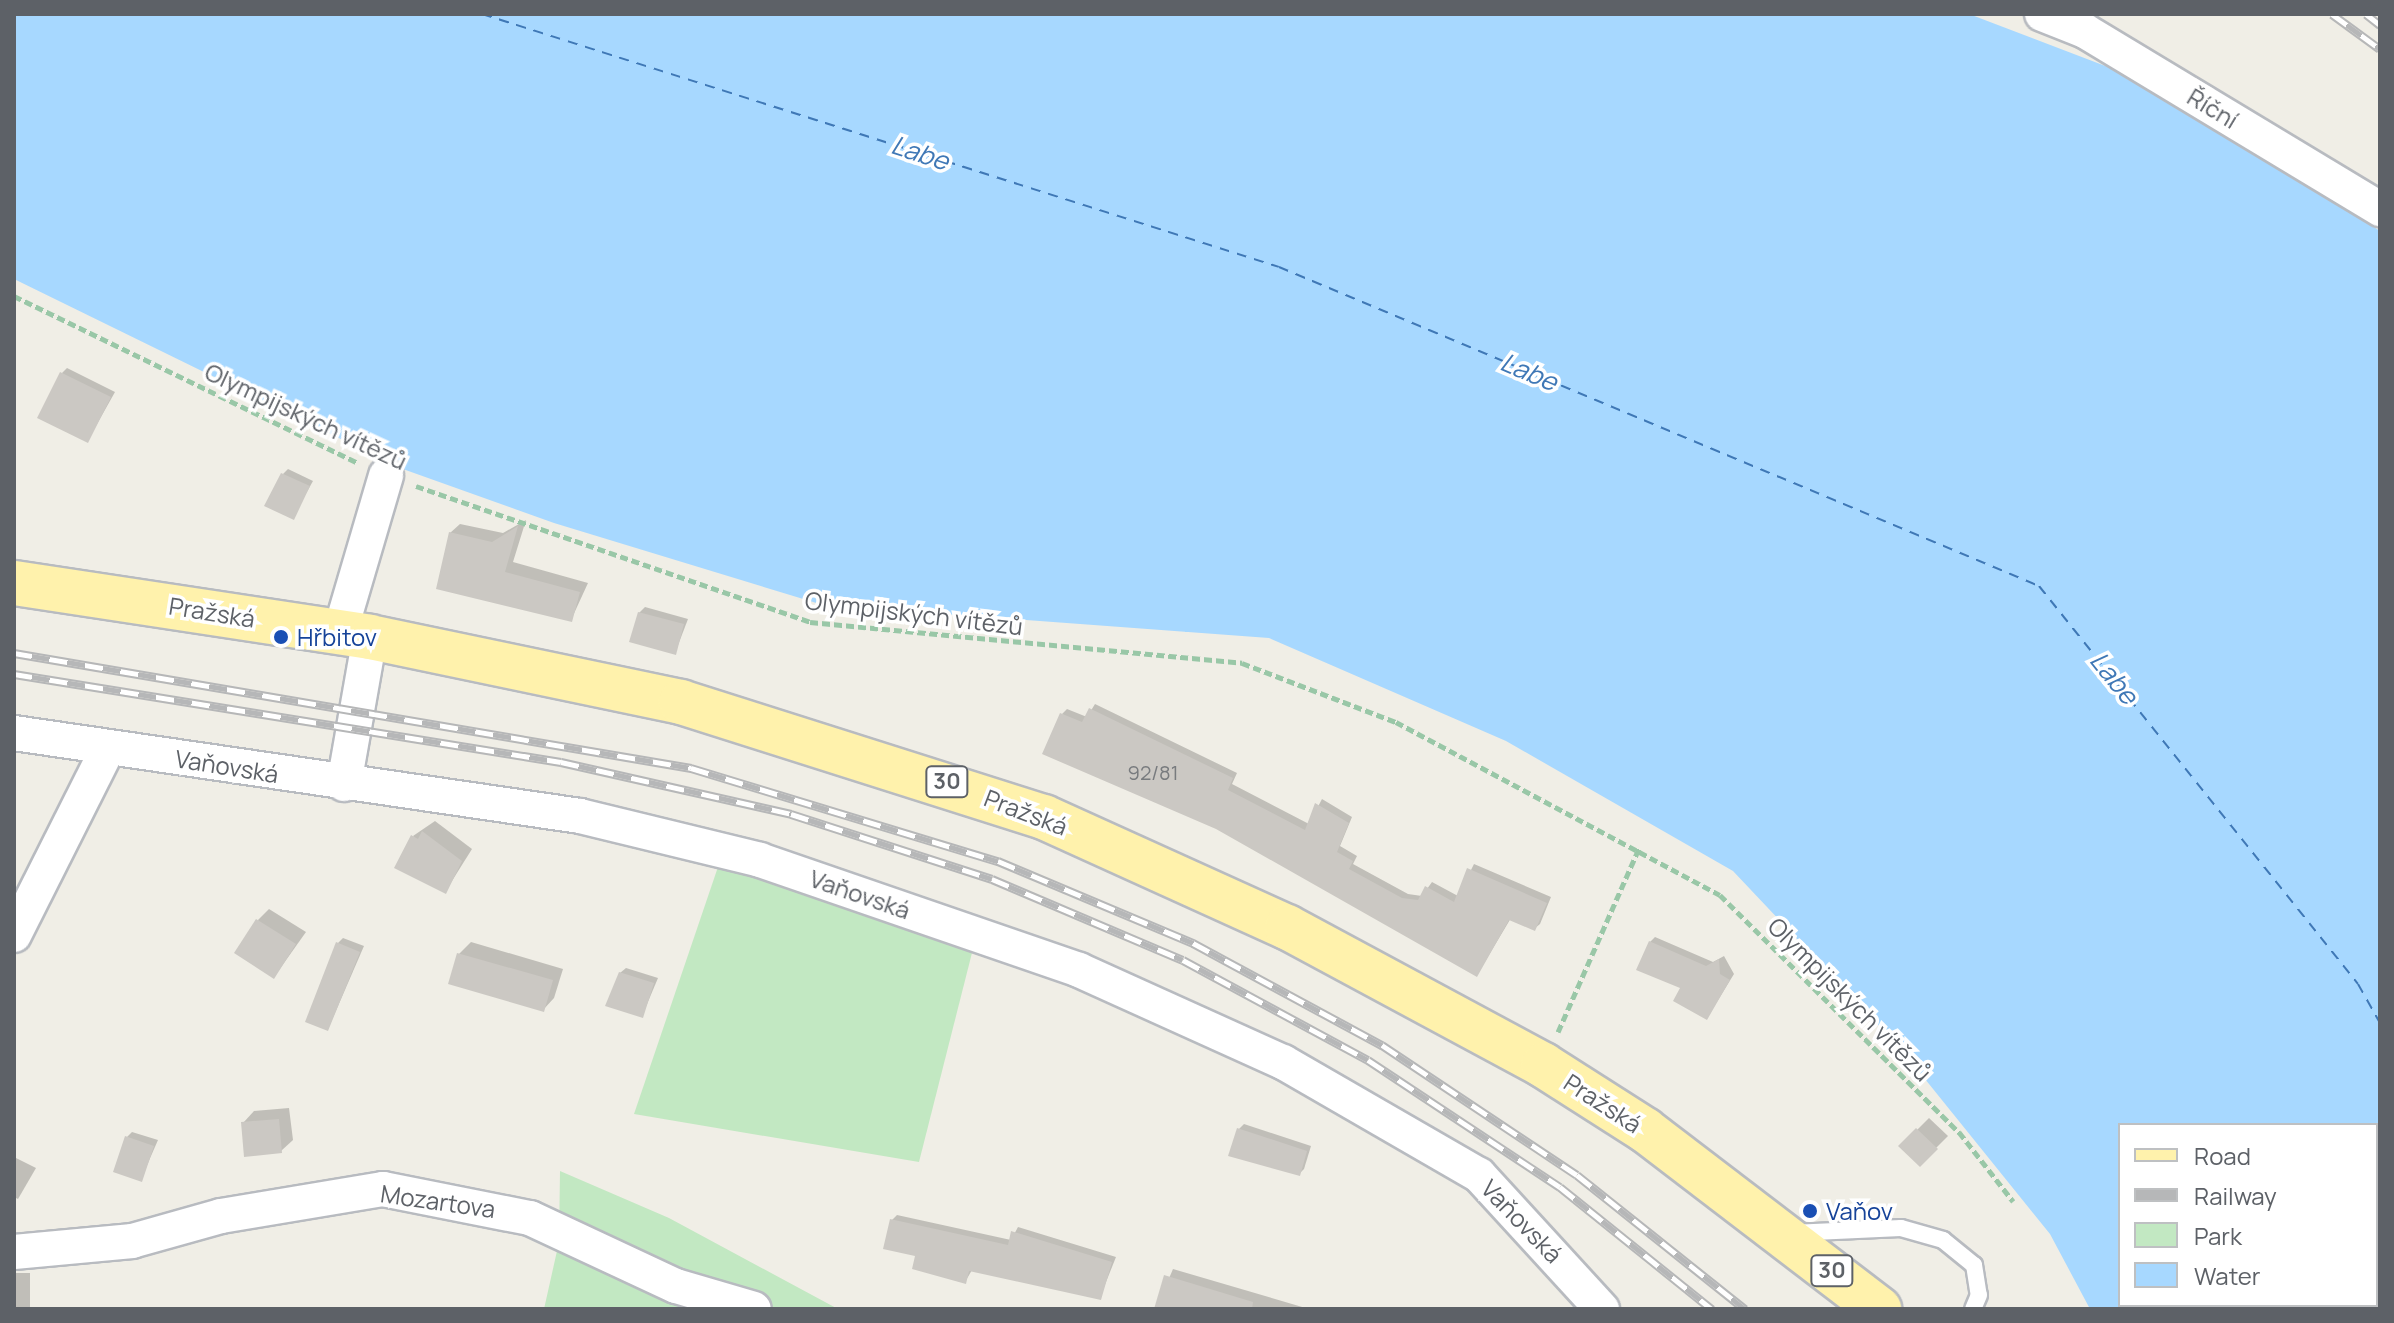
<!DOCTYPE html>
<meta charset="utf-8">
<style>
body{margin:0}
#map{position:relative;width:2394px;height:1323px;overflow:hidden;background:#f0eee6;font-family:Manrope,sans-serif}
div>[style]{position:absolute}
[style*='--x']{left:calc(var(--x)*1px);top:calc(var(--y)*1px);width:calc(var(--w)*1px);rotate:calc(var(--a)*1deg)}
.green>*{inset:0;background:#c2e8c2}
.water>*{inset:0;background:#a7d8ff}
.shadow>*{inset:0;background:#0003}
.ferry>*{height:2px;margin-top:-1px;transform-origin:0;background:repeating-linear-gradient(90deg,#3f78b6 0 10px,transparent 0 18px)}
.building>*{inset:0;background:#cbc8c3}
.path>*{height:5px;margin-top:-2.5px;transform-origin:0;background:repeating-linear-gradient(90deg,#99c7a7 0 8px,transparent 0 12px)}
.roads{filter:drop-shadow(2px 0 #b8bbc0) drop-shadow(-2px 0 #b8bbc0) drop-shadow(0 2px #b8bbc0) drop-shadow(0 -2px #b8bbc0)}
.service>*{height:16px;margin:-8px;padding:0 8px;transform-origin:8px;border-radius:8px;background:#fff}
.minor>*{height:34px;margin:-17px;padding:0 17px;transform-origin:17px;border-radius:17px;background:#fff}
.primary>*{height:44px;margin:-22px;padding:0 22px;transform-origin:22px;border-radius:22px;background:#fff2ac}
.rail>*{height:9px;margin-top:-4.5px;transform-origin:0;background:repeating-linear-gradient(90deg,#fff 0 18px,#b6b7b8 0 36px);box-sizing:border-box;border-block:2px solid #b6b7b8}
.dots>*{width:22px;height:22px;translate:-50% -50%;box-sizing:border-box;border:4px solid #fff;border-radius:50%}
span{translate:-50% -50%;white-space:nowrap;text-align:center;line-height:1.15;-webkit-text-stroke:7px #fff;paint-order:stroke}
.number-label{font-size:20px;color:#787b7e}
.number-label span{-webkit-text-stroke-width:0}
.shield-label span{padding:2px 6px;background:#fff;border:2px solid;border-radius:6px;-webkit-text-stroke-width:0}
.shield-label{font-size:22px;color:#5d6167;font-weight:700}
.street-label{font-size:24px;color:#5d6167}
.transit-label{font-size:24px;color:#164399}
.left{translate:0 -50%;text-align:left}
.water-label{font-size:26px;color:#3f78b6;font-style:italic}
.frame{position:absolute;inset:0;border:16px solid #5d6167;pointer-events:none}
.legend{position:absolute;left:2118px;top:1123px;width:260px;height:184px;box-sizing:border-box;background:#fff;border:2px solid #bec0c2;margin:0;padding:10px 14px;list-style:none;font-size:24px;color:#5d6167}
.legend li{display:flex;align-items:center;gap:16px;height:40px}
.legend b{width:40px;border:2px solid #bec0c2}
</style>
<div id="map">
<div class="green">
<i style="clip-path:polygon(720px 861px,975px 941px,919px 1162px,634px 1114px)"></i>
<i style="clip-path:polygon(560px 1171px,669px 1218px,838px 1309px,544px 1309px,559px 1242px)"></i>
</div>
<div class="water">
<i style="clip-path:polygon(evenodd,14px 14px,1969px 14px,2142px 80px,2380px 231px,2380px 1309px,2090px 1309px,2050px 1234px,1900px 1048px,1733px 871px,1506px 741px,1269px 638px,823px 605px,554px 523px,400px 468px,14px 279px,14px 14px,2120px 1125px,2376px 1125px,2376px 1305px,2120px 1305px,2120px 1125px)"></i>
</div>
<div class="shadow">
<i style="clip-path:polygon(67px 368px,115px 392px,88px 440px,62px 373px)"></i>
<i style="clip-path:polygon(288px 469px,313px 481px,293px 517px,283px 474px)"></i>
<i style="clip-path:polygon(526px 520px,513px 562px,588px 583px,571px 620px,450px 533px,460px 524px,503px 533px)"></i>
<i style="clip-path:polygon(645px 607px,688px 619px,675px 653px,639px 613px)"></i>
<i style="clip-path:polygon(1095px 704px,1237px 773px,1232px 784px,1309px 824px,1322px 799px,1352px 817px,1340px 846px,1357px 856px,1353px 864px,1408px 894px,1422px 896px,1432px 882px,1458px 896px,1474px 864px,1551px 897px,1540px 924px,1534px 929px,1511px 918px,1477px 975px,1062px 714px,1067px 709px,1087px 717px)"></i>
<i style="clip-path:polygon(435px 821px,472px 849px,445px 892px,413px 836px)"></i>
<i style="clip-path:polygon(269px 909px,306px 932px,274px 977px,258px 920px)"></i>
<i style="clip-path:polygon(1655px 937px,1713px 962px,1724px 956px,1734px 974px,1707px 1018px,1650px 942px)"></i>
<i style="clip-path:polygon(343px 938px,364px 946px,328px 1029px,338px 943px)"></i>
<i style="clip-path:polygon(471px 942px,563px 969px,554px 998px,543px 1010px,459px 954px)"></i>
<i style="clip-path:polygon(626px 968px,658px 978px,642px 1016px,620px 973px)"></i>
<i style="clip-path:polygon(289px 1108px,293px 1140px,281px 1151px,243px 1123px,254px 1111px)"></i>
<i style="clip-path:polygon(1929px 1118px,1948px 1136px,1920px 1164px,1901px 1146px)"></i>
<i style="clip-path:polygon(1244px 1124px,1311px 1146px,1304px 1169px,1299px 1174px,1239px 1129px)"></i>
<i style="clip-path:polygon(132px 1132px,158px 1140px,141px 1179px,127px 1137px)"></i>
<i style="clip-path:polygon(14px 1157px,36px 1168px,18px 1199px,14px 1197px)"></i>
<i style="clip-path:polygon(897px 1215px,1011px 1240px,1018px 1227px,1116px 1257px,1100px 1297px,972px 1270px,965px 1282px,918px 1254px,892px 1220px)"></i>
<i style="clip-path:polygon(1173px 1269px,1309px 1309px,1156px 1309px)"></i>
<i style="clip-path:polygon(14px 1273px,30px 1273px,30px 1309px,14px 1309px)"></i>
</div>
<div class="ferry">
<i style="--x:482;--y:14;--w:836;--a:17.61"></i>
<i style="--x:1279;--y:267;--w:824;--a:22.77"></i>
<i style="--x:2039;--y:586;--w:510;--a:51.29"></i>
<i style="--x:2358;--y:984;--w:45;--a:60.6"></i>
</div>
<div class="building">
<i style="clip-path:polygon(60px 372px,111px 397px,88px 443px,37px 418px)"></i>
<i style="clip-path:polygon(281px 473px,310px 486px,294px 520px,264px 506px)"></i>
<i style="clip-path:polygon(518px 526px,505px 572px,580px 592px,572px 622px,436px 589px,449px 532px,492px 542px)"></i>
<i style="clip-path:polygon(638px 612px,684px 624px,676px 655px,629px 642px)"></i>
<i style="clip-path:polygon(1089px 708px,1233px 778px,1228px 790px,1305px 830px,1315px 803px,1349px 823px,1337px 852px,1353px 861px,1349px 869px,1402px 898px,1418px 900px,1425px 886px,1454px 902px,1467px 868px,1547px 903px,1535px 931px,1509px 920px,1477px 977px,1216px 829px,1042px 754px,1060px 713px,1082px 722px)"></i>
<i style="clip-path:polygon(422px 831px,462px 861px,446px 894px,394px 868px,411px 835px,418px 839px)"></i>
<i style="clip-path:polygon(256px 919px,296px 944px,274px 979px,234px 953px)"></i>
<i style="clip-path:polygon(1649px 941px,1706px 966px,1719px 959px,1720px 974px,1730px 980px,1707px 1020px,1673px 1001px,1680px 988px,1636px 970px)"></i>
<i style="clip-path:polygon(336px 942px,360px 952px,328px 1031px,305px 1022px)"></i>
<i style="clip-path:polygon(457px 953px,553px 980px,544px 1012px,448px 984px)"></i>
<i style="clip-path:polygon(619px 972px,654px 983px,643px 1018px,605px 1006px)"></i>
<i style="clip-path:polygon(279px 1119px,282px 1153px,244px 1157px,241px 1122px)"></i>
<i style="clip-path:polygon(1237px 1128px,1307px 1151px,1300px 1176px,1228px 1156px)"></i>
<i style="clip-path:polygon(1916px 1128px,1938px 1149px,1920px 1167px,1898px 1146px)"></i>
<i style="clip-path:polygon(125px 1136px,154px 1146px,142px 1182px,113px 1172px)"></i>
<i style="clip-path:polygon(890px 1219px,1008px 1245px,1011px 1231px,1112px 1262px,1101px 1300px,969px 1271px,966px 1284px,912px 1269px,915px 1256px,883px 1249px)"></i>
<i style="clip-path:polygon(1164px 1275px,1253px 1302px,1252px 1309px,1154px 1309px)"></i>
</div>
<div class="path">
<i style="--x:14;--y:296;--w:382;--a:25.9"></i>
<i style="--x:416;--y:486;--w:417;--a:19"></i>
<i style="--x:810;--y:622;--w:434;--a:5.4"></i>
<i style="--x:1242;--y:663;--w:165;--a:21"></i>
<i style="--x:1396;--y:722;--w:367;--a:28.1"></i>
<i style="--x:1720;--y:895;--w:337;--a:44.8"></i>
<i style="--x:1959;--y:1132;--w:88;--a:52"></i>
<i style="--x:1558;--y:1032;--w:203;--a:-66.2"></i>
</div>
<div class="roads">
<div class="service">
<i style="--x:1792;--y:1233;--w:109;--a:-2.6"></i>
<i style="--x:1901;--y:1228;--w:44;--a:15.9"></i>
<i style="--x:1943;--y:1240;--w:40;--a:39"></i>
<i style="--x:1974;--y:1265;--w:30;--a:81"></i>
<i style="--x:1979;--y:1295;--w:15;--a:113"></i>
</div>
<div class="minor">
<i style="--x:2042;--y:14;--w:46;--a:21.6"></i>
<i style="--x:2085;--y:31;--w:345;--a:31.1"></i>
<i style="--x:340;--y:632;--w:163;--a:-73.6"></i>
<i style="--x:14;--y:733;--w:572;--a:8.34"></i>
<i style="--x:580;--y:816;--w:185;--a:13.7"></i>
<i style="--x:760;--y:860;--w:337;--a:19"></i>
<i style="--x:1079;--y:970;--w:224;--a:24.3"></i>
<i style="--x:1283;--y:1062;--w:226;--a:30"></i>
<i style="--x:1479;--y:1175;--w:182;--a:47.5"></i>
<i style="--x:344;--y:784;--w:149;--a:-80"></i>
<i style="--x:14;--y:935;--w:209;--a:-63.3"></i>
<i style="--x:14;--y:1252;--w:119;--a:-5.3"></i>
<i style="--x:132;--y:1241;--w:92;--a:-15.7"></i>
<i style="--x:221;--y:1216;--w:164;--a:-9.5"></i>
<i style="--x:383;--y:1189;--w:150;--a:11.2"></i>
<i style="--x:530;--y:1218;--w:161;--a:25"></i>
<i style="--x:676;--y:1286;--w:81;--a:16.4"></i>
</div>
<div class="primary">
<i style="--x:14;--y:583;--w:360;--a:8.6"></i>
<i style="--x:370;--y:637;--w:318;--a:11.8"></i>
<i style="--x:681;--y:702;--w:381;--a:17.6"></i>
<i style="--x:1044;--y:817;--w:267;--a:24.4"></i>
<i style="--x:1287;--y:927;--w:291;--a:28.3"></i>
<i style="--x:1543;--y:1065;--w:121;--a:32.5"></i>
<i style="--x:1645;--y:1130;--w:295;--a:37.4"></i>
</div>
</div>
<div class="rail">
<i style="--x:2332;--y:14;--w:59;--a:36.1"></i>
<i style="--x:2366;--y:14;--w:18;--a:38"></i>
<i style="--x:14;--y:653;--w:687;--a:9.64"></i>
<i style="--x:691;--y:768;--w:321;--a:16.9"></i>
<i style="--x:998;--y:861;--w:212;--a:22.8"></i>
<i style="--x:1193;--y:943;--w:215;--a:28.4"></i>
<i style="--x:1382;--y:1045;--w:234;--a:33.7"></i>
<i style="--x:1577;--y:1175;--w:215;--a:38.6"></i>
<i style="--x:14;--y:674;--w:554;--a:9.14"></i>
<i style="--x:561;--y:762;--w:236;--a:12.7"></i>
<i style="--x:791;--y:814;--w:211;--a:17.9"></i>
<i style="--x:992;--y:879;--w:207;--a:23"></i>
<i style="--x:1183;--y:960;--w:210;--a:28.4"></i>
<i style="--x:1368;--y:1060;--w:230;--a:33.5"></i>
<i style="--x:1560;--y:1187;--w:195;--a:38.8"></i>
</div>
<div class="dots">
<i style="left:281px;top:637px;background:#1a4fb4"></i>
<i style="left:1810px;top:1211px;background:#1a4fb4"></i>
</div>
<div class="number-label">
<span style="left:1153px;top:772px">92/81</span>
</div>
<div class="shield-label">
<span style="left:947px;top:782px">30</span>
<span style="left:1832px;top:1271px">30</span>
</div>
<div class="street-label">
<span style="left:2213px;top:108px;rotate:31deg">Říční</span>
<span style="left:306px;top:416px;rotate:25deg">Olympijských vítězů</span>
<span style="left:212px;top:612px;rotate:9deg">Pražská</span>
<span style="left:914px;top:613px;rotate:7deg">Olympijských vítězů</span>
<span style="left:227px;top:766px;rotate:9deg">Vaňovská</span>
<span style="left:1026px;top:812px;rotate:21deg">Pražská</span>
<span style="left:860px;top:894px;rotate:19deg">Vaňovská</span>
<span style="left:1850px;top:999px;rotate:45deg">Olympijských vítězů</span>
<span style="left:1603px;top:1103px;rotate:33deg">Pražská</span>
<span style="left:438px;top:1201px;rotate:8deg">Mozartova</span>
<span style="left:1522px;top:1221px;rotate:46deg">Vaňovská</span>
</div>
<div class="transit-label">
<span class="left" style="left:297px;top:637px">Hřbitov</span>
<span class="left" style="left:1826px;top:1211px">Vaňov</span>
</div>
<div class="water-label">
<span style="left:920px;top:153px;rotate:18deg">Labe</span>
<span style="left:1529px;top:372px;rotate:23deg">Labe</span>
<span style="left:2114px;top:678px;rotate:51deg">Labe</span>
</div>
<div class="frame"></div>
<ul class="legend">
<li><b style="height:10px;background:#fff2ac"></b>Road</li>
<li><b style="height:10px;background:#b6b7b8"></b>Railway</li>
<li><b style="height:22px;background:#c2e8c2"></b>Park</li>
<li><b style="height:22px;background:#a7d8ff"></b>Water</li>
</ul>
</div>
